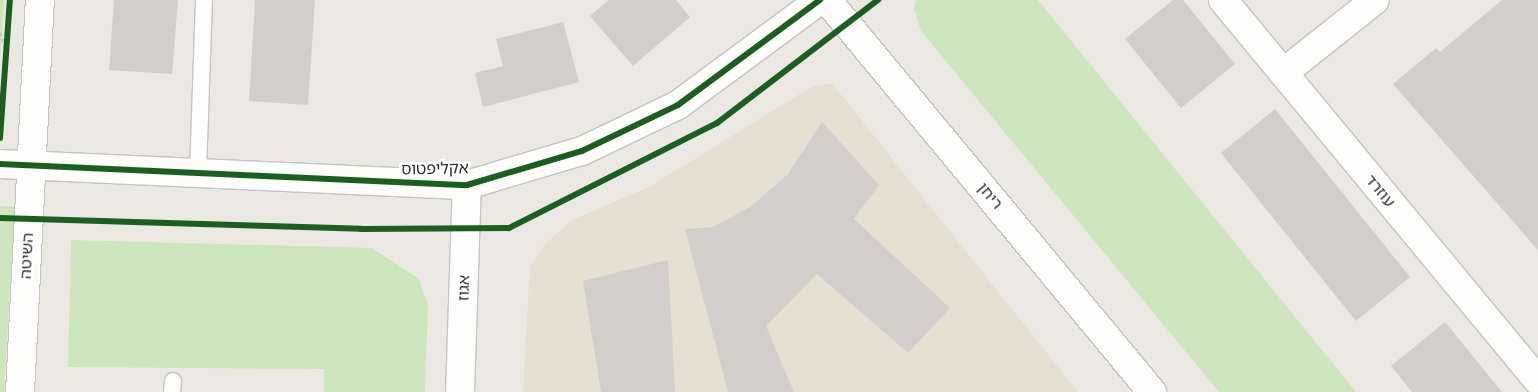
<!DOCTYPE html>
<meta charset="utf-8">
<style>
body{margin:0}
#map{position:relative;width:1538px;height:392px;overflow:hidden;background:#ece8e4;font-family:"Work Sans","Noto Sans Hebrew",sans-serif}
div>[style]{position:absolute}
[style*='--x']{left:calc(var(--x)*1px);top:calc(var(--y)*1px);width:calc(var(--w)*1px);rotate:calc(var(--a)*1deg)}
.education>*{inset:0;background:#e6e0d3}
.green>*{inset:0;background:#cee6be}
.building>*{inset:0;background:#d1cecb}
.path>*{height:3px;margin-top:-1.5px;transform-origin:0;background:repeating-linear-gradient(90deg,#c9c9c8 0 4px,transparent 0 6.5px)}
.roads{filter:drop-shadow(1px 0 #c5c4c5) drop-shadow(-1px 0 #c5c4c5) drop-shadow(0 1px #c5c4c5) drop-shadow(0 -1px #c5c4c5)}
.service>*{height:16px;margin:-8px;padding:0 8px;transform-origin:8px;border-radius:8px;background:#fcfcfb}
.minor>*{height:28px;margin:-14px;padding:0 14px;transform-origin:14px;border-radius:14px;background:#fcfcfb}
.tertiary>*{height:28px;margin:-14px;padding:0 14px;transform-origin:14px;border-radius:14px;background:#fcfcfb}
.cycleway>*{height:6px;margin:-3px;padding:0 3px;transform-origin:3px;border-radius:3px;background:#1b5e20}
span{translate:-50% -50%;white-space:nowrap;text-align:center;line-height:1.15;-webkit-text-stroke:5px #fff;paint-order:stroke}
.street-label{font-size:16px;color:#2e2e2e}
</style>
<div id="map">
<div class="education">
<i style="clip-path:polygon(832px 83px,1078px 392px,523px 392px,530px 267px,546px 243px,572px 220px,649px 187px,813px 86px)"></i>
</div>
<div class="green">
<i style="clip-path:polygon(0 0,4px 0,0 59px)"></i>
<i style="clip-path:polygon(917px 0,1038px 0,1356px 392px,1219px 392px,921px 31px,914px 8px)"></i>
<i style="clip-path:polygon(0 206px,15px 207px,4px 392px,0 392px)"></i>
<i style="clip-path:polygon(71px 240px,372px 248px,418px 278px,428px 304px,425px 392px,324px 392px,324px 369px,68px 367px)"></i>
</div>
<div class="building">
<i style="clip-path:polygon(114px 0,178px 0,172px 74px,109px 70px)"></i>
<i style="clip-path:polygon(255px 0,315px 0,308px 105px,249px 101px)"></i>
<i style="clip-path:polygon(609px 0,676px 0,690px 17px,633px 66px,590px 16px)"></i>
<i style="clip-path:polygon(1173px 0,1183px 0,1235px 64px,1181px 108px,1125px 39px)"></i>
<i style="clip-path:polygon(1502px 0,1538px 0,1538px 250px,1393px 84px,1436px 48px,1440px 52px)"></i>
<i style="clip-path:polygon(563px 22px,579px 82px,483px 107px,475px 73px,503px 66px,496px 39px)"></i>
<i style="clip-path:polygon(1275px 109px,1410px 277px,1356px 321px,1221px 153px)"></i>
<i style="clip-path:polygon(822px 122px,879px 185px,854px 219px,950px 308px,908px 353px,817px 274px,766px 326px,794px 392px,728px 392px,685px 229px,713px 227px,750px 207px,787px 175px)"></i>
<i style="clip-path:polygon(668px 260px,675px 392px,601px 392px,583px 281px)"></i>
<i style="clip-path:polygon(1445px 322px,1502px 392px,1412px 392px,1391px 366px)"></i>
</div>
<div class="path">
<i style="--x:0;--y:32;--w:12;--a:70"></i>
</div>
<div class="roads">
<div class="service">
<i style="--x:198;--y:172;--w:172;--a:-88"></i>
<i style="--x:172;--y:392;--w:11;--a:-85"></i>
</div>
<div class="minor">
<i style="--x:827;--y:0;--w:509;--a:50.34"></i>
<i style="--x:1223;--y:0;--w:494;--a:50.4"></i>
<i style="--x:1283;--y:73;--w:117;--a:-38.4"></i>
<i style="--x:0;--y:164;--w:467;--a:2.6"></i>
<i style="--x:467;--y:185;--w:120;--a:-16.5"></i>
<i style="--x:582;--y:151;--w:106;--a:-25.6"></i>
<i style="--x:678;--y:105;--w:177;--a:-36.5"></i>
<i style="--x:460;--y:392;--w:207;--a:-88.1"></i>
</div>
<div class="tertiary">
<i style="--x:20;--y:392;--w:393;--a:-87.1"></i>
</div>
</div>
<div class="cycleway">
<i style="--x:0;--y:138;--w:138;--a:-85.9"></i>
<i style="--x:0;--y:164;--w:467;--a:2.6"></i>
<i style="--x:467;--y:185;--w:120;--a:-16.5"></i>
<i style="--x:582;--y:151;--w:106;--a:-25.6"></i>
<i style="--x:678;--y:105;--w:177;--a:-36.5"></i>
<i style="--x:0;--y:218;--w:361;--a:1.7"></i>
<i style="--x:361;--y:229;--w:148;--a:-0.4"></i>
<i style="--x:509;--y:228;--w:233;--a:-26.8"></i>
<i style="--x:717;--y:123;--w:203;--a:-37.4"></i>
</div>
<div class="street-label">
<span style="left:435px;top:169px;rotate:-1deg">אקליפטוס</span>
<span style="left:1380px;top:191px;rotate:50deg">עוזרד</span>
<span style="left:990px;top:196px;rotate:50deg">ריחן</span>
<span style="left:27px;top:256px;rotate:-87deg">השיטה</span>
<span style="left:464px;top:288px;rotate:-88deg">אגוז</span>
</div>
</div>
